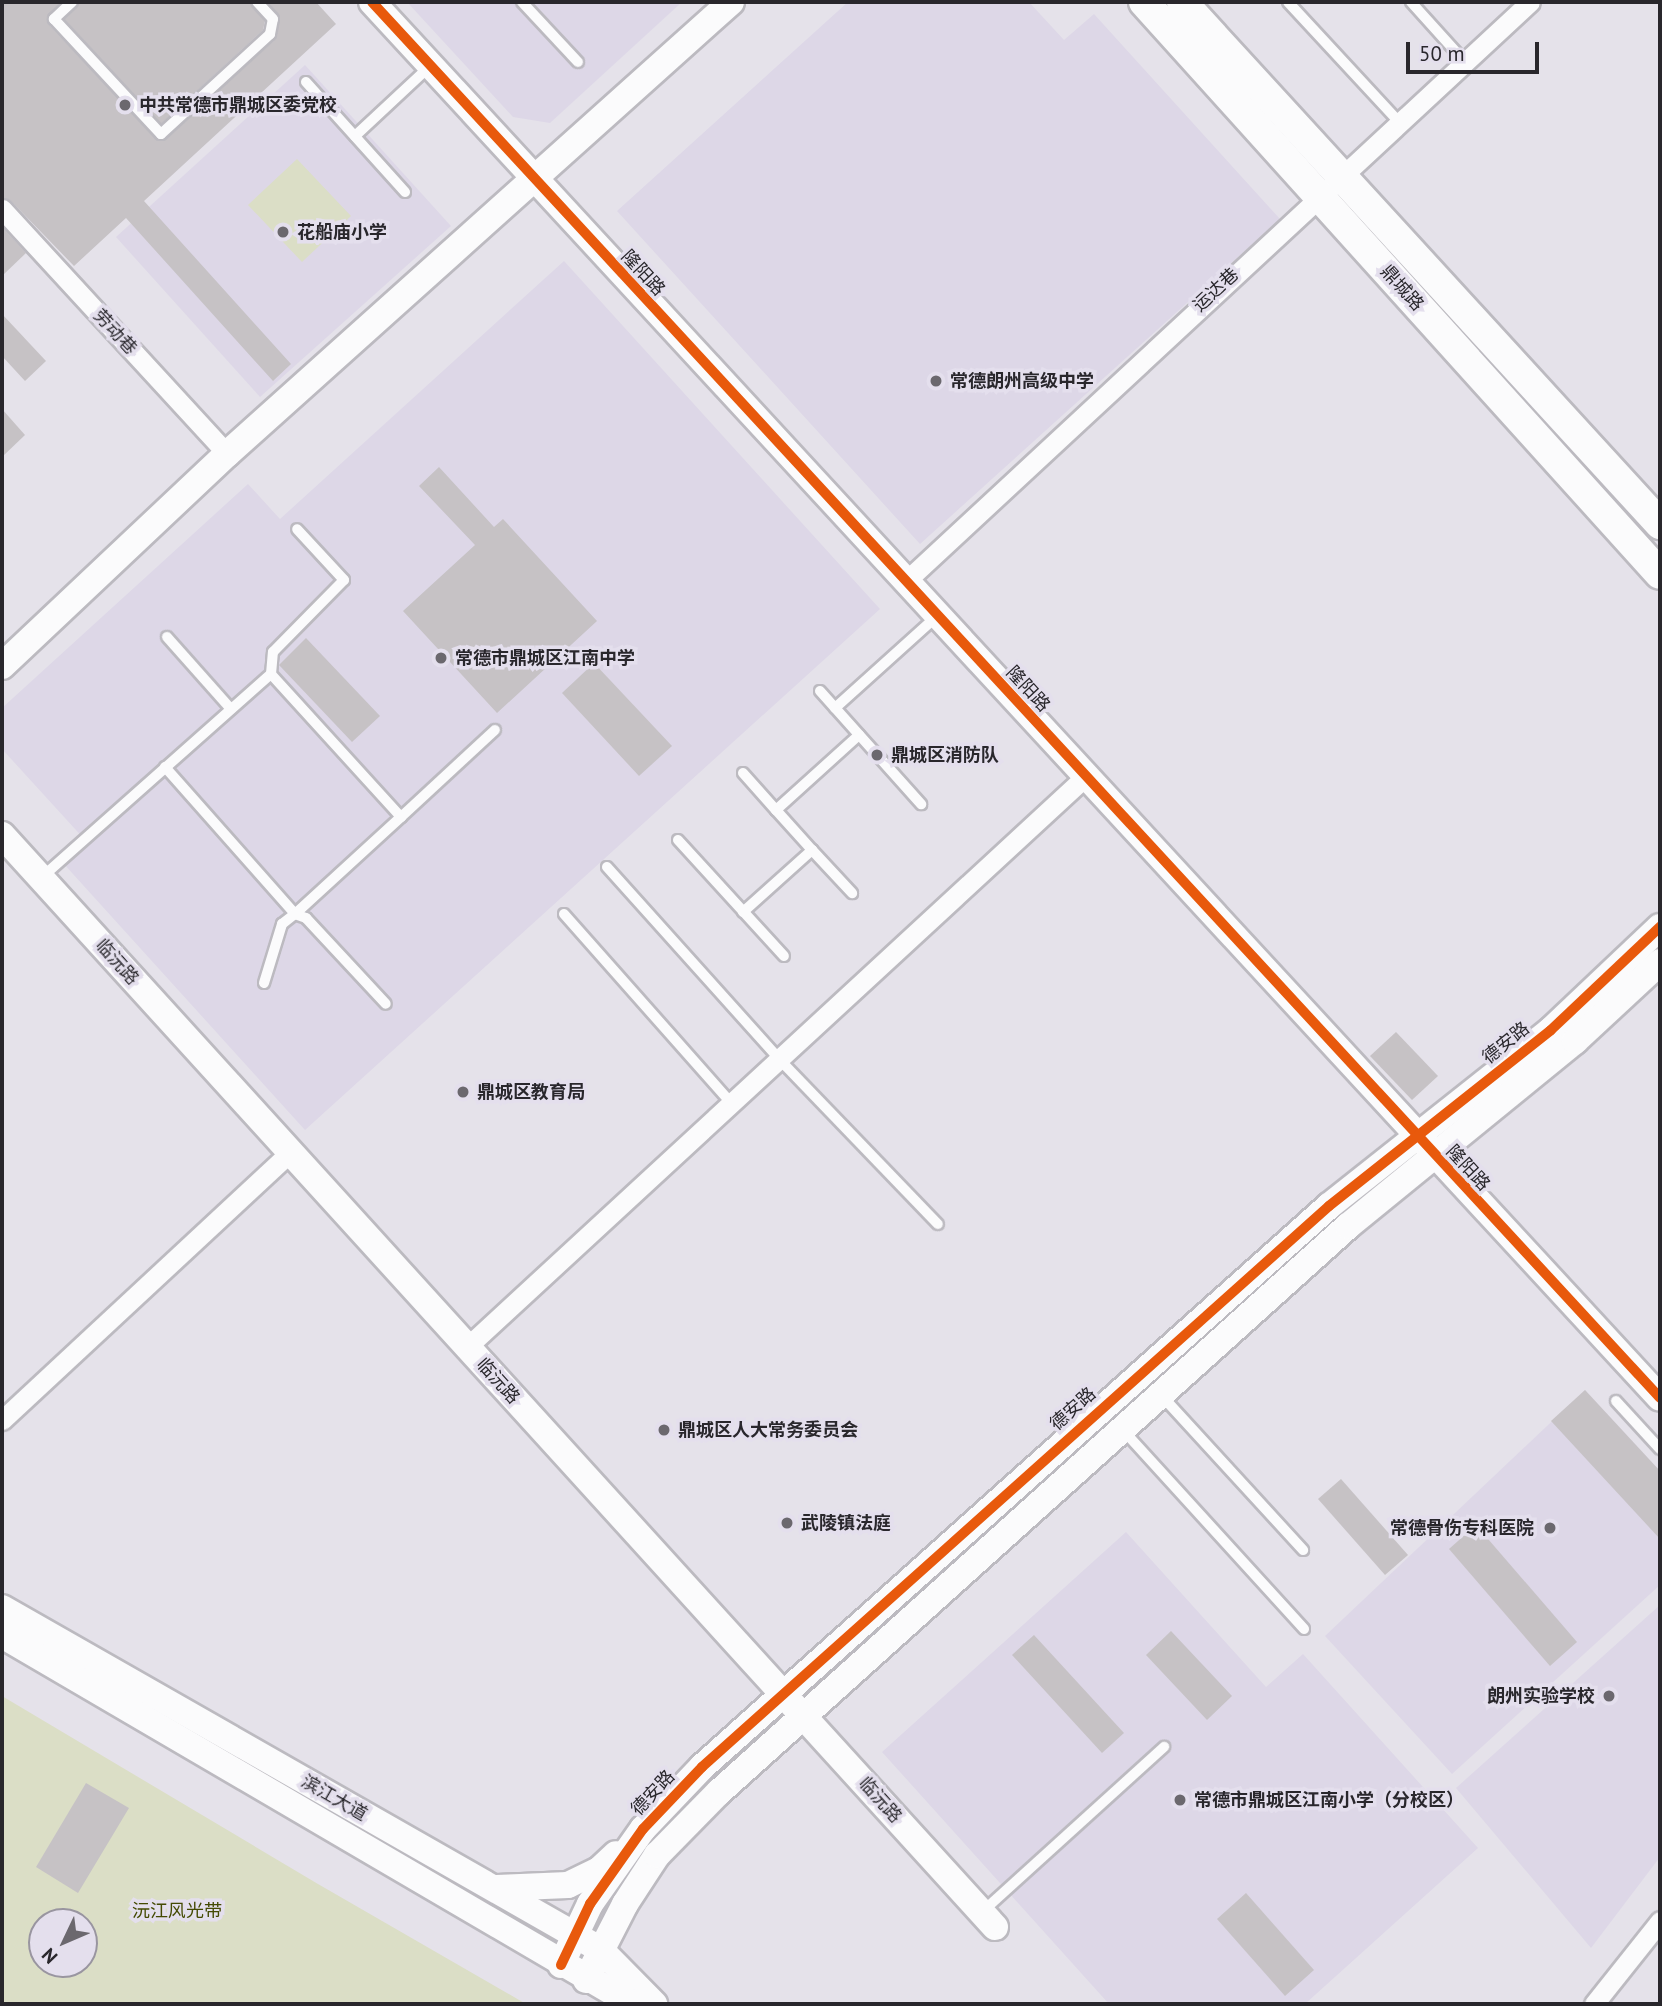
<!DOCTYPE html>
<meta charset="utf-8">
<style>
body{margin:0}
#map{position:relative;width:1662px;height:2006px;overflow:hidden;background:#e5e2ea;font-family:"PT Sans","Noto Sans SC",sans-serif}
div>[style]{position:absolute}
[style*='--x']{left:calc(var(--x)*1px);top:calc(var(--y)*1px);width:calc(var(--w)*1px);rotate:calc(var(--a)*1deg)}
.built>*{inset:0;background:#ddd7e7}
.green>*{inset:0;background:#dbdec6}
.building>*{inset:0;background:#c6c2c5}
.roads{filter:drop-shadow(2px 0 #bcbac0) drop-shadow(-2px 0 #bcbac0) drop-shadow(0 2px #bcbac0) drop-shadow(0 -2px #bcbac0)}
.lane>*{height:10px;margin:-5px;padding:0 5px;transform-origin:5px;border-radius:5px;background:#fbfbfc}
.street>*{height:19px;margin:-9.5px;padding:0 9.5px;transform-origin:9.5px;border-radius:9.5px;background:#fbfbfc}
.secondary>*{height:26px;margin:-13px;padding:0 13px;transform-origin:13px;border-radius:13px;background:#fbfbfc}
.primary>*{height:30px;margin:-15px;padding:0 15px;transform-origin:15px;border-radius:15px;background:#fbfbfc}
.cycleway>*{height:10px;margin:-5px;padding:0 5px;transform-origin:5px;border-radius:5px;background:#e8590c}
.dots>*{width:19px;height:19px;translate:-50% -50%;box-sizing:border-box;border:4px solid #e4dfed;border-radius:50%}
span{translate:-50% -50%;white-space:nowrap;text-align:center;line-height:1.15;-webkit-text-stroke:7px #e4dfed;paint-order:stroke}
.poi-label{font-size:18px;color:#29272c;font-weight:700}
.left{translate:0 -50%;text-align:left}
.right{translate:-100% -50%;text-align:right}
.street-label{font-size:18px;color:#29272c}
.park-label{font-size:18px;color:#444a03}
.frame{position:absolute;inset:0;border:4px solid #29272c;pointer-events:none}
.north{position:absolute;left:28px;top:1908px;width:70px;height:70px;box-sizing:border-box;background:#e4dfed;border:2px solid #9995a0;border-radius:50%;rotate:226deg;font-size:19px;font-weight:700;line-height:28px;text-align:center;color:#29272c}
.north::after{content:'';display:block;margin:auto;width:24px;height:32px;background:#6b686e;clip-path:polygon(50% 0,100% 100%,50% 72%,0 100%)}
.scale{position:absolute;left:1406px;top:42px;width:133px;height:32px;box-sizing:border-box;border:4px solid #29272c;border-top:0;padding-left:9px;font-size:21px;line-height:24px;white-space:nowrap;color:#29272c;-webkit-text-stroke:5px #e4dfed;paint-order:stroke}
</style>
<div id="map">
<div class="built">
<i style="clip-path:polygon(407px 2px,682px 2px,550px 123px,513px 117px)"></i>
<i style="clip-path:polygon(848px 2px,1029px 2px,1064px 40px,1094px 14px,1280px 219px,920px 544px,617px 211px)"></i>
<i style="clip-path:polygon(305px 65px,451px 226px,260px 397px,116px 237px)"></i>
<i style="clip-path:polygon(564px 261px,880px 609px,305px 1130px,63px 863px,86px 841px,2px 749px,2px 708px,248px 484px,280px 519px)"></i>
<i style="clip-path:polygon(1585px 1390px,1660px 1471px,1660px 1585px,1452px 1774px,1325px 1636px)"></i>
<i style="clip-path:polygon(1126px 1532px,1266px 1687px,1303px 1654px,1478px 1848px,1305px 2004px,1109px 2004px,882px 1752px)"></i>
<i style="clip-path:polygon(1660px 1605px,1660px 1857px,1591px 1948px,1456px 1788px)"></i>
</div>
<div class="green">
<i style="clip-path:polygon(297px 159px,351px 216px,302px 262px,248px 205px)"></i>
<i style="clip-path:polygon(evenodd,2px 1696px,318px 1884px,526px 2004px,2px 2004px,2px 1696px,42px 1922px,84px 1922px,84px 1964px,42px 1964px,42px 1922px)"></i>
</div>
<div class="building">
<i style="clip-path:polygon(2px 2px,61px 2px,47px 16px,48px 24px,159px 141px,276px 39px,280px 18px,267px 2px,316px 2px,336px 24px,144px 201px,291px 364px,273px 381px,126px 218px,74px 266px,11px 201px,2px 197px)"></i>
<i style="clip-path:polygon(79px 2px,250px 2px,265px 21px,263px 30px,161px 124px,64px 19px)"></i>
<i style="clip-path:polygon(2px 227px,26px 253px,2px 276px)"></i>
<i style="clip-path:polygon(2px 314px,46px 361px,25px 381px,2px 356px)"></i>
<i style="clip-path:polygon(2px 409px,25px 435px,2px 457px)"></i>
<i style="clip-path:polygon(439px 467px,494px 527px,503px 519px,597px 621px,497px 713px,403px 611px,475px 545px,419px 486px)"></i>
<i style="clip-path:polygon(306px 638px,380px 716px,352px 742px,279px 665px)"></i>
<i style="clip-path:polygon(594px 663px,672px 746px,639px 776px,562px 693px)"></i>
<i style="clip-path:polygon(1396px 1032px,1438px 1076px,1412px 1100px,1370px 1056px)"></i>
<i style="clip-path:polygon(1585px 1390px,1660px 1471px,1660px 1539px,1551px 1421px)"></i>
<i style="clip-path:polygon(1341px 1479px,1408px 1555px,1385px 1575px,1318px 1499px)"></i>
<i style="clip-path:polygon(1476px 1525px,1577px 1642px,1550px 1666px,1449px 1549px)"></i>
<i style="clip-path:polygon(1171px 1631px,1232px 1696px,1207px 1720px,1146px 1655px)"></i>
<i style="clip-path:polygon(1034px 1635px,1124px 1733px,1102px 1753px,1012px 1655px)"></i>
<i style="clip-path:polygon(86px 1783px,129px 1808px,78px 1893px,36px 1867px)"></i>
<i style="clip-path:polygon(1246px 1893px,1314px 1970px,1285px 1996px,1217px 1919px)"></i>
</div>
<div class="roads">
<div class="lane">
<i style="--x:72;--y:2;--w:25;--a:137"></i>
<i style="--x:54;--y:19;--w:157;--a:47.1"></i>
<i style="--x:161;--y:134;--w:148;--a:-42.5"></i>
<i style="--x:270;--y:34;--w:15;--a:-79"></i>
<i style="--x:273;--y:19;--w:23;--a:-133"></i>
<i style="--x:522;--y:2;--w:82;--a:47"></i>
<i style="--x:1288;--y:2;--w:163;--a:47.2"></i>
<i style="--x:1411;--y:2;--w:81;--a:48"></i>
<i style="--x:306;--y:82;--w:148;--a:48"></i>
<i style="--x:355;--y:136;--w:101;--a:-43"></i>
<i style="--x:167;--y:637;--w:96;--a:48.4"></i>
<i style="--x:820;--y:691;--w:152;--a:48.2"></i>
<i style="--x:835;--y:708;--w:137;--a:-42"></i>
<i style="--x:165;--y:767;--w:196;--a:48.5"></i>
<i style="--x:295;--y:914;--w:144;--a:-42.5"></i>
<i style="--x:401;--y:817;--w:193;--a:-132.3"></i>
<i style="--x:743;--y:773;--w:50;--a:48.3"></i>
<i style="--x:401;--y:817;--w:128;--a:-42.8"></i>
<i style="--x:678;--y:840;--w:157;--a:47.6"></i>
<i style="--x:812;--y:850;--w:59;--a:47.1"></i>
<i style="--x:607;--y:867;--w:258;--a:48.1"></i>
<i style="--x:779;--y:1059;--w:229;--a:46.1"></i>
<i style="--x:41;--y:878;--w:307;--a:-41.6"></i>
<i style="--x:271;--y:674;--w:22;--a:-85"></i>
<i style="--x:273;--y:652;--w:101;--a:-45.4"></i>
<i style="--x:344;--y:580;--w:69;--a:-132.7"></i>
<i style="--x:743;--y:912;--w:93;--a:-41.9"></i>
<i style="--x:812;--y:850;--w:54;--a:-132"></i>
<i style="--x:776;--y:810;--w:112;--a:-42.1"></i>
<i style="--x:564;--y:914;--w:252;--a:48.5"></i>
<i style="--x:264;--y:983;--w:62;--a:-73"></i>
<i style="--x:282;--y:924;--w:16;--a:-38"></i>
<i style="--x:295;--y:914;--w:12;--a:20"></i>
<i style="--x:306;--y:918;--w:117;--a:47.1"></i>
<i style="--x:1162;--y:1396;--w:209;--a:47.5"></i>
<i style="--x:1616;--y:1401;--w:65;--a:47.5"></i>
<i style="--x:1123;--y:1430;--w:269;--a:47.7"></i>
<i style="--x:982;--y:1912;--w:246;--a:-42.2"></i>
</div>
<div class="street">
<i style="--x:2;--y:209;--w:333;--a:47.4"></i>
<i style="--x:906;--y:581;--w:851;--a:-42.86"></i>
<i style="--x:467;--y:1347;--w:841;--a:-42.69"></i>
<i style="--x:2;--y:1420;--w:393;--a:-42.9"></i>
<i style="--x:1594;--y:2004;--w:106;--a:-51.5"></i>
</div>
<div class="secondary">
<i style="--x:372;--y:2;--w:1899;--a:47.3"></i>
<i style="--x:2;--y:666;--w:309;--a:-43.3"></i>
<i style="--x:227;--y:454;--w:677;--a:-41.89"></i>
<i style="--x:2;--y:835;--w:1476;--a:47.72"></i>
<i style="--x:2;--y:1608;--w:690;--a:29.72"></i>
<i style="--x:601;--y:1950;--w:76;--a:45.5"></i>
<i style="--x:2;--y:1635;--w:731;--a:30.32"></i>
<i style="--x:497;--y:1888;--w:71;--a:-2.4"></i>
<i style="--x:568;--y:1885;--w:34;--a:-26"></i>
<i style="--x:599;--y:1870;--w:23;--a:-43"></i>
<i style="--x:561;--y:1965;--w:68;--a:-64.6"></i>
<i style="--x:590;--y:1904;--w:92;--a:-54.8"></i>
<i style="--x:643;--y:1829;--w:86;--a:-46.4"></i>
<i style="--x:702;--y:1767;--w:841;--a:-41.82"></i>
<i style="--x:1329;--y:1206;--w:283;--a:-38.4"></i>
<i style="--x:1551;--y:1030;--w:150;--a:-43.4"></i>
<i style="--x:586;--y:1980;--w:85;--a:-62.8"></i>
<i style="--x:625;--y:1904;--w:59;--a:-56.9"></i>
<i style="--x:657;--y:1855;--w:88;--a:-45.5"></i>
<i style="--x:719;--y:1792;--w:846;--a:-41.98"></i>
<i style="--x:1348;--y:1226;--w:293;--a:-39.2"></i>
<i style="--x:1575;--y:1041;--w:116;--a:-42.9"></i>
</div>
<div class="primary">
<i style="--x:1144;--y:2;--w:770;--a:47.95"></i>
<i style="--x:1182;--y:2;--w:708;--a:47.52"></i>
</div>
</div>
<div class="cycleway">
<i style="--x:372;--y:2;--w:1899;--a:47.3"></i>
<i style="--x:561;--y:1965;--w:68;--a:-64.6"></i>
<i style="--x:590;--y:1904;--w:92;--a:-54.8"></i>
<i style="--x:643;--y:1829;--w:86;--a:-46.4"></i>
<i style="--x:702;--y:1767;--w:841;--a:-41.82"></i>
<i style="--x:1329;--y:1206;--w:283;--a:-38.4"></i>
<i style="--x:1551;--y:1030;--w:150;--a:-43.4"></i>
</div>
<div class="dots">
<i style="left:125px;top:105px;background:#6b686e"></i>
<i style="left:283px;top:232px;background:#6b686e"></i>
<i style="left:936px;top:381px;background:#6b686e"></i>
<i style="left:441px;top:658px;background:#6b686e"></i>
<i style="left:877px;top:755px;background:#6b686e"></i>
<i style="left:463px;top:1092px;background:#6b686e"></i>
<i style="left:664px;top:1430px;background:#6b686e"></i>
<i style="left:787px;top:1523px;background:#6b686e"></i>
<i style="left:1550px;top:1528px;background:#6b686e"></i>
<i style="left:1609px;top:1696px;background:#6b686e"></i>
<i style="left:1180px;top:1800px;background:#6b686e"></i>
</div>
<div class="poi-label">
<span class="left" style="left:139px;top:105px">中共常德市鼎城区委党校</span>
<span class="left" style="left:297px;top:232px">花船庙小学</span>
<span class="left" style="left:950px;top:381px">常德朗州高级中学</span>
<span class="left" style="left:455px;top:658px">常德市鼎城区江南中学</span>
<span class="left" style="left:891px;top:755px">鼎城区消防队</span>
<span class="left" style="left:477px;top:1092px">鼎城区教育局</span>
<span class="left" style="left:678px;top:1430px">鼎城区人大常务委员会</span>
<span class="left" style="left:801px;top:1523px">武陵镇法庭</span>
<span class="right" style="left:1534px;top:1528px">常德骨伤专科医院</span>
<span class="right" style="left:1595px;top:1696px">朗州实验学校</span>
<span class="left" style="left:1194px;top:1800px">常德市鼎城区江南小学（分校区）</span>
</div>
<div class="street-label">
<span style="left:643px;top:273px;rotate:47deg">隆阳路</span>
<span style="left:1402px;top:288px;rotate:48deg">鼎城路</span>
<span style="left:1216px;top:290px;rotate:-43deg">运达巷</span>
<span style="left:115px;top:332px;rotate:47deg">劳动巷</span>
<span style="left:1028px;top:689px;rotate:47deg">隆阳路</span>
<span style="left:117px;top:962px;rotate:48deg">临沅路</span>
<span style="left:1506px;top:1043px;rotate:-39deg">德安路</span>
<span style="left:1468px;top:1168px;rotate:47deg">隆阳路</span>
<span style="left:498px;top:1381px;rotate:48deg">临沅路</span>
<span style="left:1073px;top:1409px;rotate:-42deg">德安路</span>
<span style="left:653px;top:1793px;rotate:-47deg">德安路</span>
<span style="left:334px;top:1798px;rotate:30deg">滨江大道</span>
<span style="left:880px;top:1800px;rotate:48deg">临沅路</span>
</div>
<div class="park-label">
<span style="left:177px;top:1911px">沅江风光带</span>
</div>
<div class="frame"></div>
<div class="north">N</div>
<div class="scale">50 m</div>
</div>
